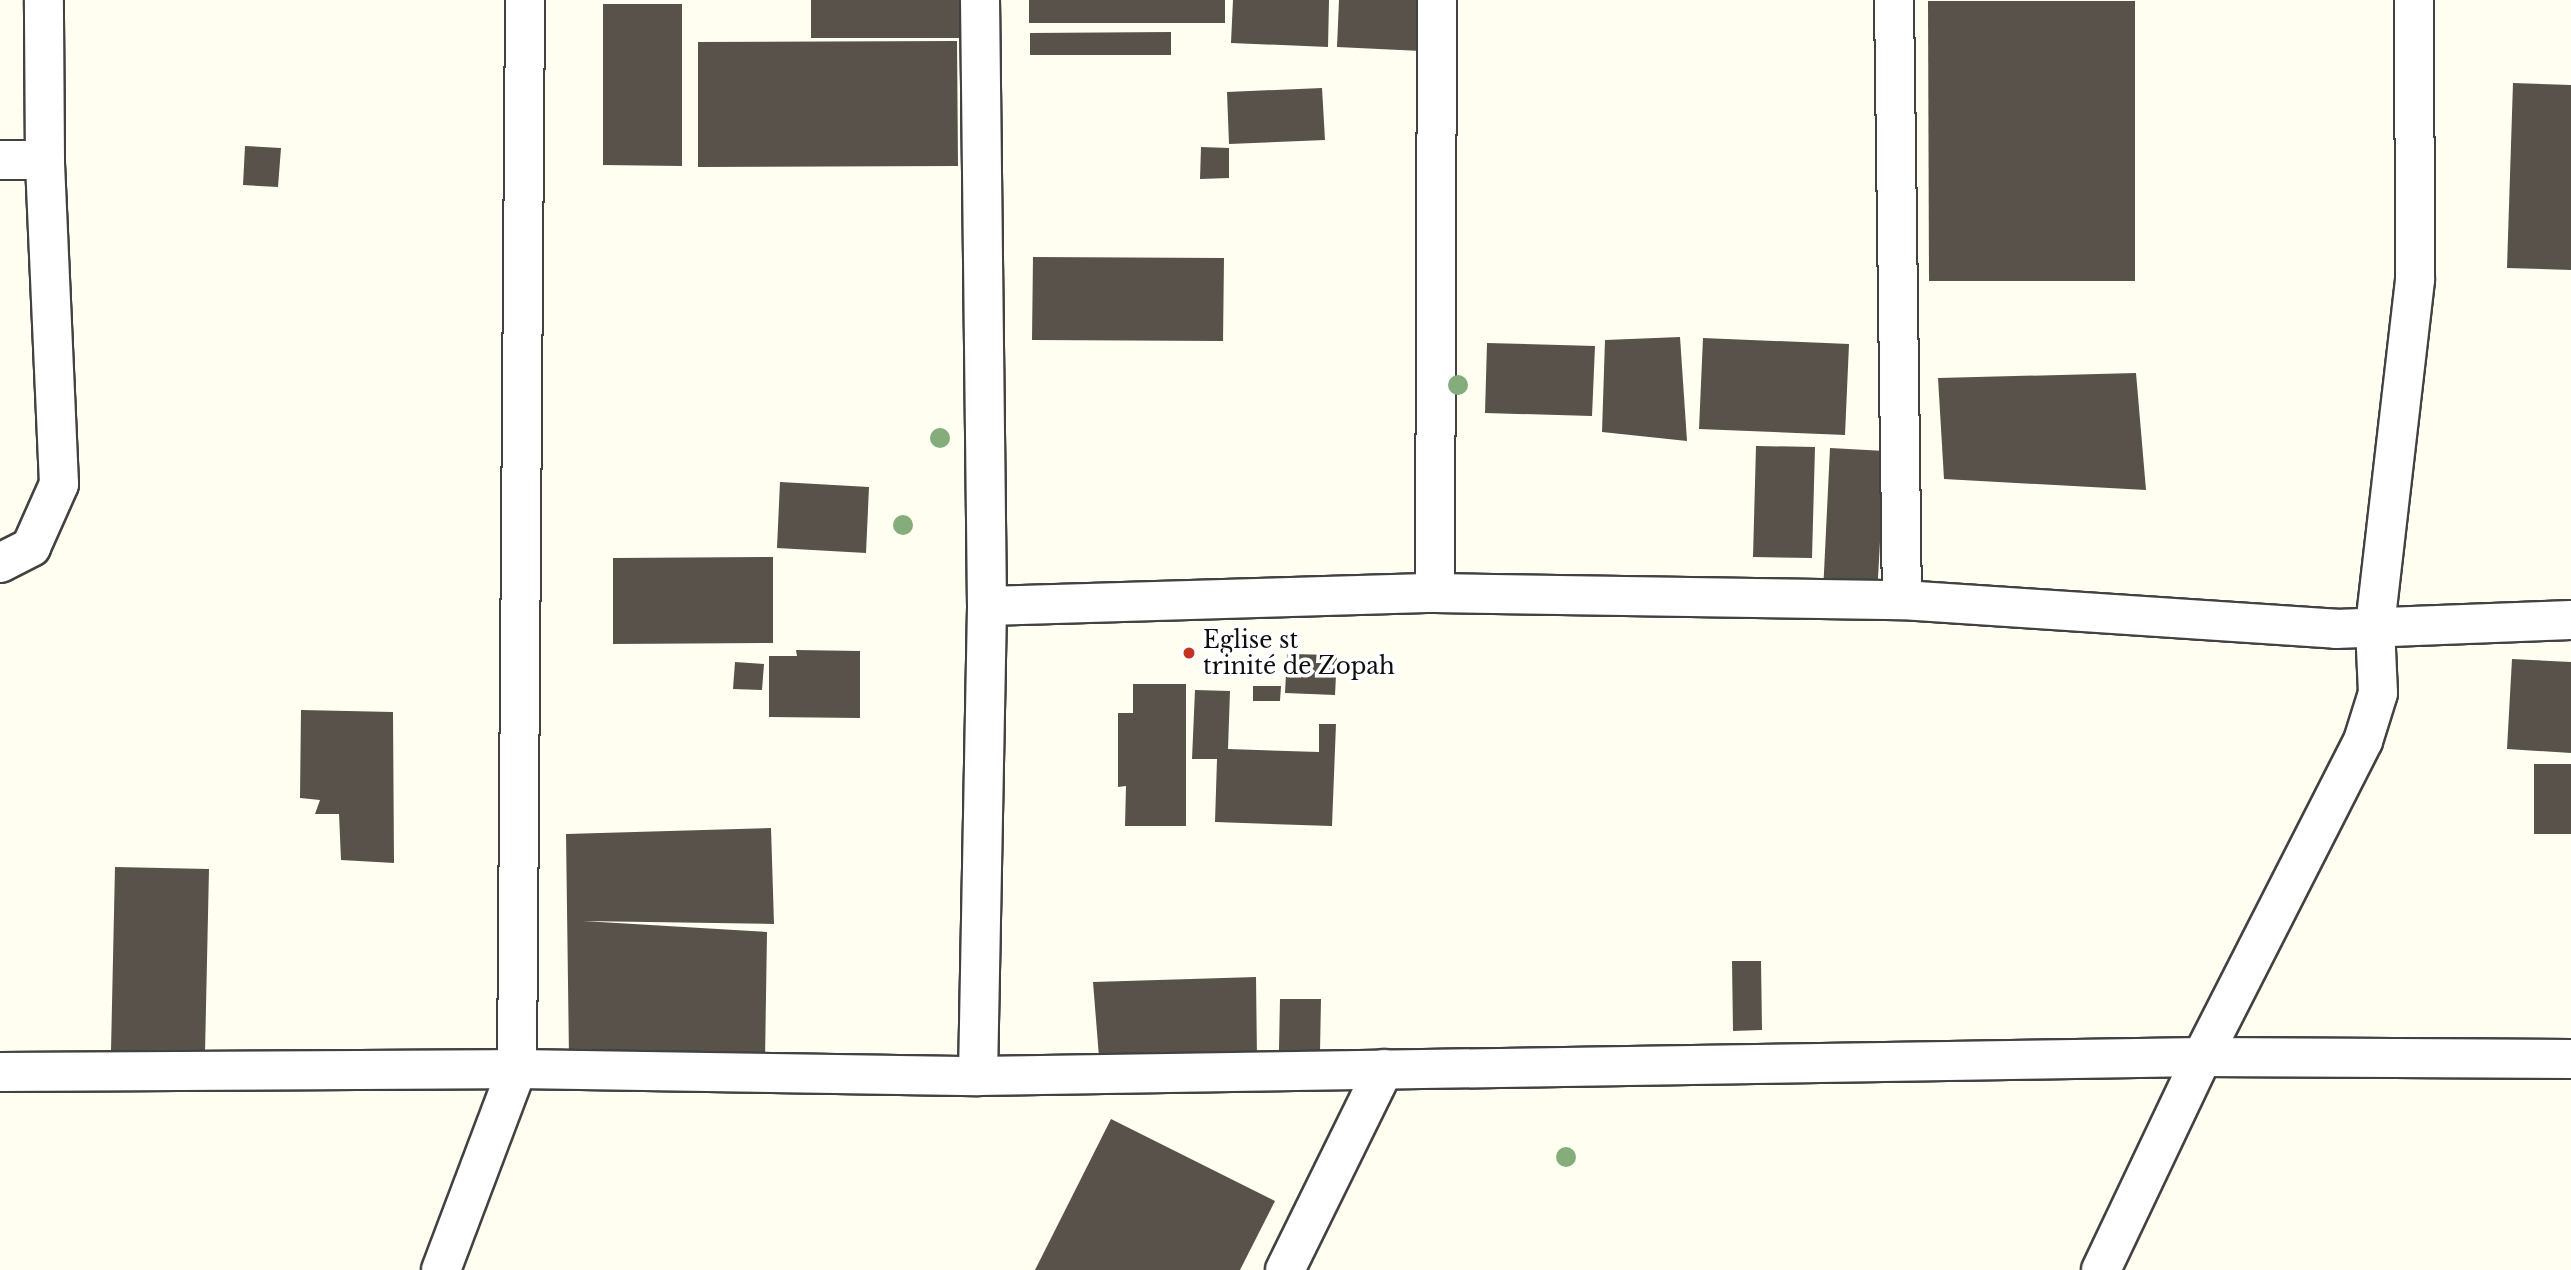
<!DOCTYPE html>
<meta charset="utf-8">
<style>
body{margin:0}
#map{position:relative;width:2571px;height:1270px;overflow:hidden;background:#fffef0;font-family:"Libre Baskerville",serif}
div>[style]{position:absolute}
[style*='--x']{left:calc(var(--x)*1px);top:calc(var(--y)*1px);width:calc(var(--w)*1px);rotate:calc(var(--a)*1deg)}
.building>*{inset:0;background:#58524b}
.roads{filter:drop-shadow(2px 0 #424242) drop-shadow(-2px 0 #424242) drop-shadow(0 2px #424242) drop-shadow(0 -2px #424242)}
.minor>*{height:38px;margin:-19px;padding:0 19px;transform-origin:19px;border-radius:19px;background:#fff}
.trees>*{width:20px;height:20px;margin:-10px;border-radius:50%;background:#84ad7b}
.dots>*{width:19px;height:19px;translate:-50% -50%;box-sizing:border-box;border:4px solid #fff;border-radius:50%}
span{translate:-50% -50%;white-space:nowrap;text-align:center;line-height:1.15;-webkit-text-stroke:7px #fff;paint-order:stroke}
.poi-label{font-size:23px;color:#0f0f0f}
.left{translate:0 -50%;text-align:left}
</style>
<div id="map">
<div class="building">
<i style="clip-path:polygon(811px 0,961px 0,961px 38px,811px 38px)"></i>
<i style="clip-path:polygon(1029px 0,1225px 0,1225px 23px,1029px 23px)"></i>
<i style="clip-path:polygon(1233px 0,1329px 0,1328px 47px,1231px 43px)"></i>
<i style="clip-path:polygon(1339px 0,1423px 0,1421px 51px,1337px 47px)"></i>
<i style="clip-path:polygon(1928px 1px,2135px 1px,2135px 281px,1929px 281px)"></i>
<i style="clip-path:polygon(603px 4px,682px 4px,682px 166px,603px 165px)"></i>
<i style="clip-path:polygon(1171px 32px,1171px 55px,1030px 55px,1030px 33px)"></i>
<i style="clip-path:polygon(957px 41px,958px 166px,698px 167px,698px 42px)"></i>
<i style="clip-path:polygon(2513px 83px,2571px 85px,2571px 270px,2507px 268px)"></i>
<i style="clip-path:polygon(1322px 88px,1325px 140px,1229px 144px,1227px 92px)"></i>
<i style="clip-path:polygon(245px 146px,281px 148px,278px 187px,243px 185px)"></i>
<i style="clip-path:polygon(1201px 147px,1229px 148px,1229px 178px,1200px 179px)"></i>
<i style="clip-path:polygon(1033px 257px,1224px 258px,1223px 341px,1032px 340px)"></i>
<i style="clip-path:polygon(1680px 337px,1687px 441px,1602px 432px,1605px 340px)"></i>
<i style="clip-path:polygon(1703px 338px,1849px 344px,1845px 435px,1699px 429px)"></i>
<i style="clip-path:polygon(1487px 343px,1595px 346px,1592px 416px,1485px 413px)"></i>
<i style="clip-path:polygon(2136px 373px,2146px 490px,1944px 479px,1938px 378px)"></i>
<i style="clip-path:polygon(1756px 446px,1815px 447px,1812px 558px,1753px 557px)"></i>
<i style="clip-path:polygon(1830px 448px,1885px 451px,1877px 596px,1823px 593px)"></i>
<i style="clip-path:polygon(780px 482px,869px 487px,866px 553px,777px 548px)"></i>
<i style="clip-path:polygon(773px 557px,773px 643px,613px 644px,613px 558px)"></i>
<i style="clip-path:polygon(796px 650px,860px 651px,860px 718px,769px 717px,769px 656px,797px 656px)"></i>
<i style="clip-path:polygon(1287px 654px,1337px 655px,1335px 695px,1285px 693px)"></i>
<i style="clip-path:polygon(2512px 659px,2571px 662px,2571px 753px,2507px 749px)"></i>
<i style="clip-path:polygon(735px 662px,764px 664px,762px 690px,733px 689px)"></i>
<i style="clip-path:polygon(1133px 684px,1186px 684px,1186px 826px,1125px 826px,1126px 786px,1118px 787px,1118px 713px,1133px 713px)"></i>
<i style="clip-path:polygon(1253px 686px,1281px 686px,1280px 701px,1253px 701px)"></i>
<i style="clip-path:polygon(1195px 690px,1230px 691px,1228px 749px,1319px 752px,1319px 724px,1336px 724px,1332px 826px,1215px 822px,1217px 759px,1192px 759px)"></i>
<i style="clip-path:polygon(301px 710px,393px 712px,394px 863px,341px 860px,339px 814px,315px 814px,320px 800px,300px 798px)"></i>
<i style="clip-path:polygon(2534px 764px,2571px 764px,2571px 834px,2534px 834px)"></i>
<i style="clip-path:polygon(771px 828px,774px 924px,583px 921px,767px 932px,765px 1060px,569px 1057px,566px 834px)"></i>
<i style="clip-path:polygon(115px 867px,209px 869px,205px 1053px,111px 1051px)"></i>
<i style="clip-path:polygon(1732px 961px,1761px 961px,1762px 1030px,1733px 1031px)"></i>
<i style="clip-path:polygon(1256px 977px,1257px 1060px,1099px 1057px,1093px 982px)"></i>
<i style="clip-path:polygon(1280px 999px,1321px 999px,1320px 1051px,1279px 1050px)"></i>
<i style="clip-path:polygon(1111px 1119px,1275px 1201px,1240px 1270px,1035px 1270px)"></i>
</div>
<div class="roads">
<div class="minor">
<i style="--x:1894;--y:0;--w:600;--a:89.24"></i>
<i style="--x:0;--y:160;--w:45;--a:0"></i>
<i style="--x:0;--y:563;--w:35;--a:-27"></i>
<i style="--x:31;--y:547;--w:69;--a:-66"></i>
<i style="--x:59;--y:484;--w:324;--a:-92.5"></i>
<i style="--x:45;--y:160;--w:160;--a:-90.4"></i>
<i style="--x:1435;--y:593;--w:593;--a:-89.81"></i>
<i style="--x:987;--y:606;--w:448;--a:-1.7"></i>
<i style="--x:1435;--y:593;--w:467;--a:0.9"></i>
<i style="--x:1902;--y:600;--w:435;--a:3.8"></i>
<i style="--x:2336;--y:629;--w:235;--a:-2.2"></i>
<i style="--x:0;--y:1072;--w:517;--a:-0.33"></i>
<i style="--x:517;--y:1069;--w:461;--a:0.9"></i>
<i style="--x:978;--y:1076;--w:1224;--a:-0.89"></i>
<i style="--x:2202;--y:1057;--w:369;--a:0.3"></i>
<i style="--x:978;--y:1076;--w:470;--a:-88.9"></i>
<i style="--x:987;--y:606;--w:606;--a:-90.66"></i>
<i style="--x:441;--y:1270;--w:215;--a:-69.3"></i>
<i style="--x:517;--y:1069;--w:1069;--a:-89.57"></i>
<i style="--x:1285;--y:1270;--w:224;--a:-63.8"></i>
<i style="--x:2101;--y:1270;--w:236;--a:-64.6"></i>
<i style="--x:2202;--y:1057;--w:355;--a:-63"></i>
<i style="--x:2363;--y:741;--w:50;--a:-72.6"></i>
<i style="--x:2378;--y:693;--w:67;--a:-92.6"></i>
<i style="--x:2375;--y:626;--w:348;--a:-83.4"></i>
<i style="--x:2415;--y:280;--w:280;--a:-90.2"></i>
</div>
</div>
<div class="trees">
<i style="left:1458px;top:385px"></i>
<i style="left:940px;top:438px"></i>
<i style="left:903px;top:525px"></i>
<i style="left:1566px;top:1157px"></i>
</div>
<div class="dots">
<i style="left:1189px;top:653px;background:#c53321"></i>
</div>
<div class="poi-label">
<span class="left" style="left:1203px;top:653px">Eglise st<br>trinité de Zopah</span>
</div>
</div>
